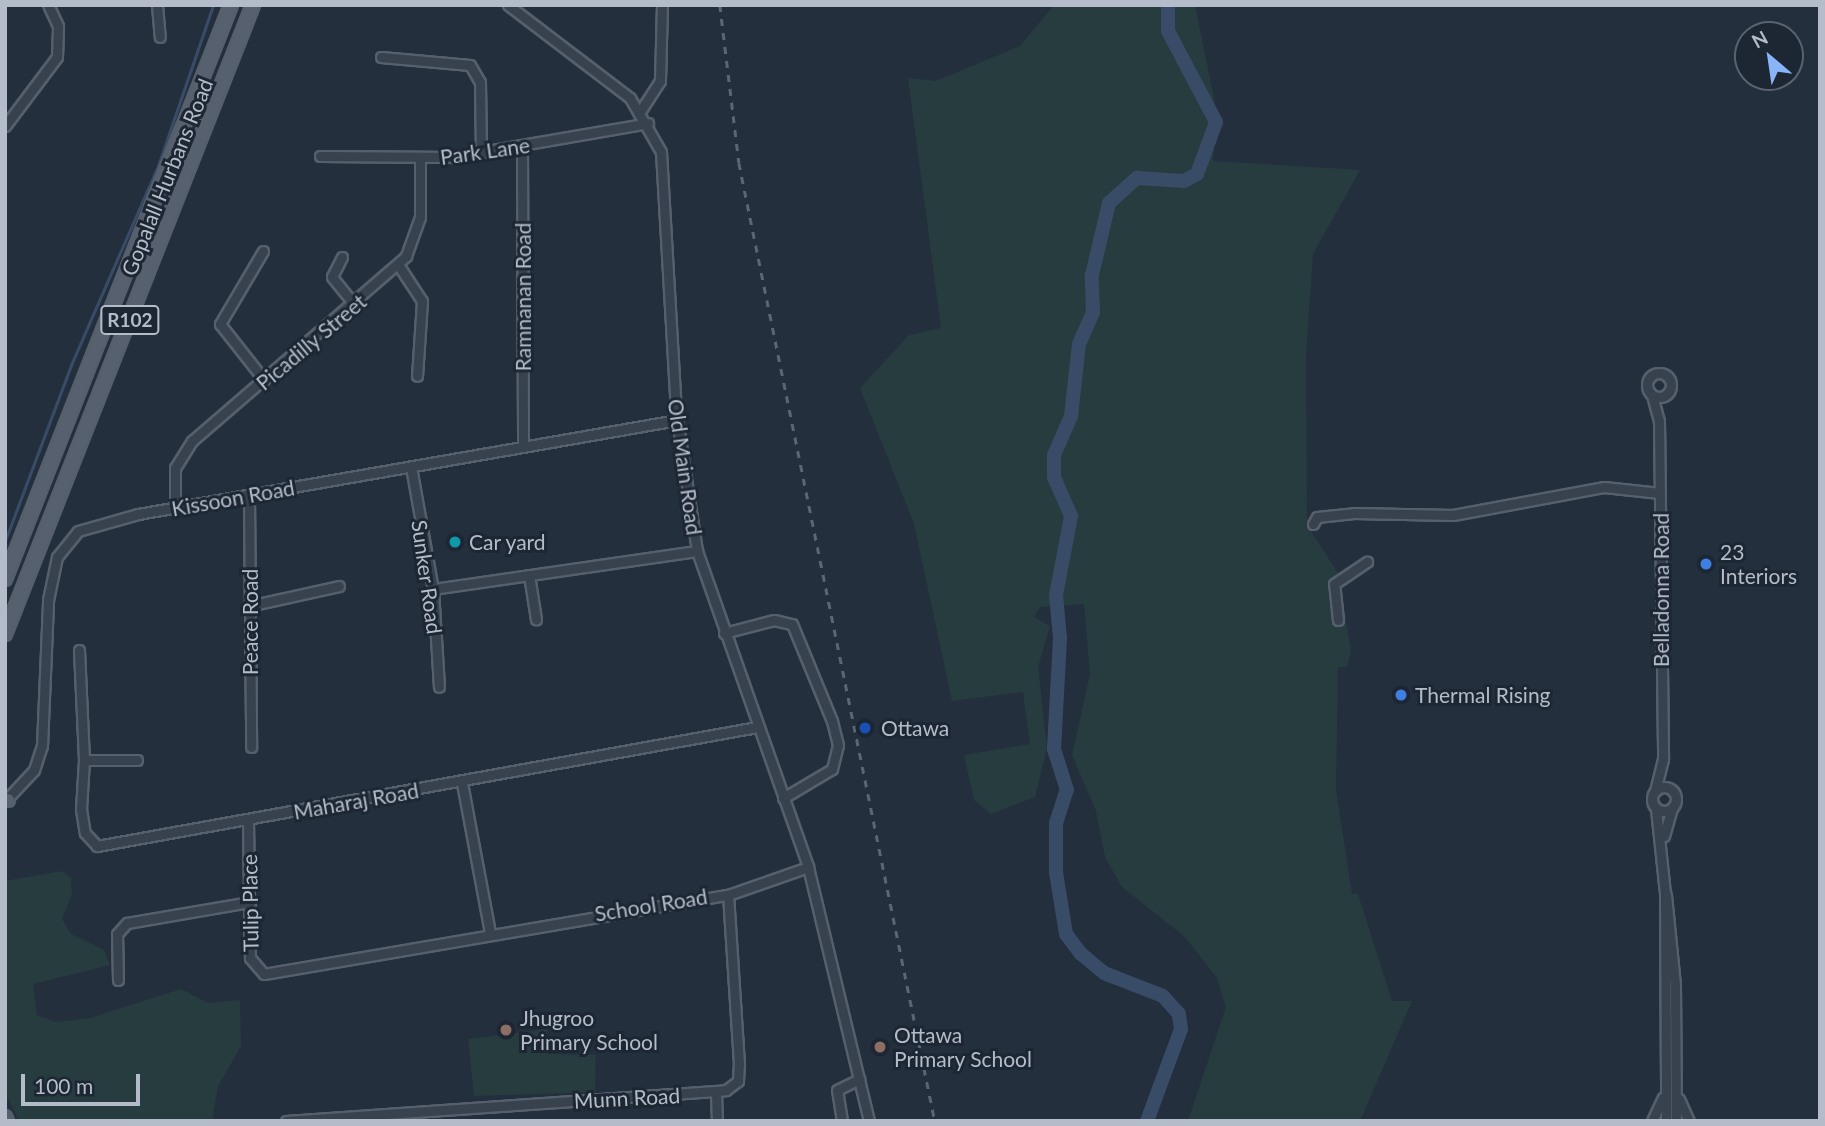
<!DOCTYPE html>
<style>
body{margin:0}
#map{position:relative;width:1825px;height:1126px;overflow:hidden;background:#242f3e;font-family:Lato,sans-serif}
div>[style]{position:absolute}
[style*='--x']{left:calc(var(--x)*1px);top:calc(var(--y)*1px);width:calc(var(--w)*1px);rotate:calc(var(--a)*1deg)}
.green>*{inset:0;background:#263c3f}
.stream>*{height:2.5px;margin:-1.25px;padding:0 1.25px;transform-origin:1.25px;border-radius:1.25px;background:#394c67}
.river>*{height:14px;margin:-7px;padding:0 7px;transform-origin:7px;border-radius:7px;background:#394c67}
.roads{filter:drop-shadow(2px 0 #565f6c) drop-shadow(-2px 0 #565f6c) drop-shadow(0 2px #565f6c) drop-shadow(0 -2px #565f6c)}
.minor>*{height:9px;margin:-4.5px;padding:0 4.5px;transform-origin:4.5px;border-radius:4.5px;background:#38414e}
.minor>.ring{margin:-4.5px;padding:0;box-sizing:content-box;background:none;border:9px solid #38414e;border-radius:50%}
.major>*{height:12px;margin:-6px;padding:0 6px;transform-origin:6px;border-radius:6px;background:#56606e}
.rail>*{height:2.5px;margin-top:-1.25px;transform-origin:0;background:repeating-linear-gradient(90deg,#5a6575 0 7px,transparent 0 14px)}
.dots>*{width:19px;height:19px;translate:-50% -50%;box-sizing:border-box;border:4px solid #1d2633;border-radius:50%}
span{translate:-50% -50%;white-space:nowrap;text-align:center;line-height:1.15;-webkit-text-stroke:6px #1d2633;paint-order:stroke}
.shield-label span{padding:2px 5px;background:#1d2633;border:2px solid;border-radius:5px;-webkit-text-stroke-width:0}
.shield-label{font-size:19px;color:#b4bcc9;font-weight:700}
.street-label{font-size:21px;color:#b4bcc9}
.poi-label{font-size:21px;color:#b4bcc9}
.left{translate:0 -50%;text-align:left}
.frame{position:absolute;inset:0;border:7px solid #b4bcc9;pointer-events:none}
.north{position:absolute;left:1734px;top:21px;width:70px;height:70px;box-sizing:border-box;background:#1d2633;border:2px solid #59626f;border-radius:50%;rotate:331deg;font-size:19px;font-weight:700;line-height:28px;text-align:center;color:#b4bcc9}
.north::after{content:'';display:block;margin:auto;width:24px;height:32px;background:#8ab4f8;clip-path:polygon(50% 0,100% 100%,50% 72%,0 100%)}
.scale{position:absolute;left:21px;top:1074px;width:119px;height:32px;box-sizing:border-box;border:4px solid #b4bcc9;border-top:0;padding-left:9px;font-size:21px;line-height:24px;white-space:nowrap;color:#b4bcc9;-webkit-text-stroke:5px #1d2633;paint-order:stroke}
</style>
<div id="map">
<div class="green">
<i style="clip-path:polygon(1054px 5px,1195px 5px,1217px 113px,1213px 161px,1360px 170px,1313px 254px,1306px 354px,1307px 525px,1338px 573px,1351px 651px,1347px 667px,1338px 667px,1336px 790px,1352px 894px,1358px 894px,1392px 1001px,1412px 1001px,1360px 1121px,1188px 1121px,1226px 1007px,1217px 978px,1185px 937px,1122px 887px,1105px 857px,1096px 811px,1072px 755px,1090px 674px,1084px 604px,1040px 607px,1034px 617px,1050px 626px,1038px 667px,1047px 748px,1035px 797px,991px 814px,974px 800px,964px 755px,1030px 744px,1023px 692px,952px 701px,914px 524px,860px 388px,909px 335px,941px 328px,908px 78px,936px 81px,1020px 46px)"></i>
<i style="clip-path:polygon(62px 871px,71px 878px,72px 895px,62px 919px,71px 934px,104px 950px,110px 965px,33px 984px,37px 1015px,56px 1022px,90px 1018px,181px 989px,208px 1003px,240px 1000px,241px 1046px,218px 1086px,212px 1121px,19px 1121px,5px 1093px,5px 881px)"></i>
<i style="clip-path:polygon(547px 1029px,548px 1054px,596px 1055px,595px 1092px,474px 1096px,468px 1039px)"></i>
</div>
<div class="stream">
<i style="--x:5;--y:541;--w:188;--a:-69.4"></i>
<i style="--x:71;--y:365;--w:217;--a:-66.4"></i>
<i style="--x:158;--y:166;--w:170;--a:-71.1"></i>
</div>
<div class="river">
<i style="--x:1147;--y:1121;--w:98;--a:-69.7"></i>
<i style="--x:1181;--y:1029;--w:15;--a:-98"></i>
<i style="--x:1179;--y:1014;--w:24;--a:-132"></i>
<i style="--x:1163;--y:996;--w:63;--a:-158.7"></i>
<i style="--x:1104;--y:973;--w:30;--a:-140"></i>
<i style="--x:1081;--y:954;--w:25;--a:-127"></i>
<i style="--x:1066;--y:934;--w:63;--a:-99.2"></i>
<i style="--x:1056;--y:872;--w:49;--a:-90"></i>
<i style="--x:1056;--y:823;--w:35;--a:-72"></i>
<i style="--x:1067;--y:790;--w:43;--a:-107.6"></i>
<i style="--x:1054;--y:749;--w:111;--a:-86.9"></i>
<i style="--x:1060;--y:638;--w:43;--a:-95.3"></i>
<i style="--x:1056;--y:595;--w:80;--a:-79.2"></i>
<i style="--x:1071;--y:516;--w:43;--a:-113.6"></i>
<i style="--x:1054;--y:477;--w:22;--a:-90"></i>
<i style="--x:1054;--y:455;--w:43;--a:-66.4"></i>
<i style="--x:1071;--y:416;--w:72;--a:-83.7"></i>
<i style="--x:1079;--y:344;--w:34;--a:-66"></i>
<i style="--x:1093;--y:313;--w:38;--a:-92"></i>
<i style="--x:1092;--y:275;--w:74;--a:-76.7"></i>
<i style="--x:1109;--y:203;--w:38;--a:-42"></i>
<i style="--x:1137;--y:178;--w:47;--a:3.7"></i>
<i style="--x:1184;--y:181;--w:15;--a:-28"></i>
<i style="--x:1197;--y:174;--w:55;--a:-69.9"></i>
<i style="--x:1216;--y:122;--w:103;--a:-117.8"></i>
<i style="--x:1168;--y:31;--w:26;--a:-90"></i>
</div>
<div class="roads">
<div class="minor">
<i style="--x:157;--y:5;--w:32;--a:85"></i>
<i style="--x:508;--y:5;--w:153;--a:37.3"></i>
<i style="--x:630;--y:98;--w:62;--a:60.1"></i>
<i style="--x:661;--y:152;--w:260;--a:86.7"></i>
<i style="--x:676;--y:412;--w:141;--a:81.4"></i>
<i style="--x:697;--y:551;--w:335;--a:70.6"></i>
<i style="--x:808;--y:867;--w:261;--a:76.5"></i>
<i style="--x:381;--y:57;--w:89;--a:5.1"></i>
<i style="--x:470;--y:65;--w:20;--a:60"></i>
<i style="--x:480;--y:82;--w:72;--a:89.2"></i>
<i style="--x:641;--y:110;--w:35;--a:-57"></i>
<i style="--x:660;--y:81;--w:76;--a:-88.5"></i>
<i style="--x:5;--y:126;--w:86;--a:-53"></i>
<i style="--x:57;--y:57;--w:31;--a:-88"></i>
<i style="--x:58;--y:26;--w:23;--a:-115"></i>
<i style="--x:522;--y:147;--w:300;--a:89.8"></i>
<i style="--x:320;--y:156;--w:132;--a:0.4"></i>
<i style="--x:452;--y:157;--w:199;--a:-9.8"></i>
<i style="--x:263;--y:251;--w:85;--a:120.5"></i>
<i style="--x:220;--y:324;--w:71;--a:51.8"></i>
<i style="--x:342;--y:257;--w:22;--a:117"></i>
<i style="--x:332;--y:277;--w:36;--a:51"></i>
<i style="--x:399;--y:266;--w:42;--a:56.7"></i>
<i style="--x:422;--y:301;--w:75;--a:93.8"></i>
<i class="ring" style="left:1647px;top:373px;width:15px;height:15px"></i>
<i style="--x:1652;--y:395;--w:27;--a:75"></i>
<i style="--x:1659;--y:421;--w:338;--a:89.3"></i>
<i style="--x:1663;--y:759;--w:32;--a:104"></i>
<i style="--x:411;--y:467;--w:124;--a:79.8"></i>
<i style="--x:433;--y:589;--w:98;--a:86.5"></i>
<i style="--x:249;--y:496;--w:251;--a:89.5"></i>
<i style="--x:175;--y:508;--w:40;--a:-90"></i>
<i style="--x:175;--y:468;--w:32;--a:-58"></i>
<i style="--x:192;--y:441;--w:283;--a:-40.8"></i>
<i style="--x:406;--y:256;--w:41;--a:-70.3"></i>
<i style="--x:420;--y:217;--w:57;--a:-90"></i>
<i style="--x:1313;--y:524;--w:8;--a:-60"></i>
<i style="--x:1317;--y:517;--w:37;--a:-6"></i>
<i style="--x:1354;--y:513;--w:99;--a:1.2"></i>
<i style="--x:1453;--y:515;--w:154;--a:-10.5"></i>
<i style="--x:1604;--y:487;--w:56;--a:6.1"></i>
<i style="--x:529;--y:575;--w:45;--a:81"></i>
<i style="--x:433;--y:589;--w:267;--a:-8.2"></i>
<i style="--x:249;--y:606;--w:92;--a:-12.5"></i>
<i style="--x:1338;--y:620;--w:36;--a:-96"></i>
<i style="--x:1334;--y:584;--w:40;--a:-34"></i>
<i style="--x:724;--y:633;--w:52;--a:-14.6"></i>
<i style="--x:774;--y:620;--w:18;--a:13"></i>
<i style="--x:792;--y:624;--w:105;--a:67.6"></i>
<i style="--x:832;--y:721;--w:25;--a:76"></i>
<i style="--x:838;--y:745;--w:25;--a:104"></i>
<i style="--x:832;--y:769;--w:57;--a:149.4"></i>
<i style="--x:79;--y:650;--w:110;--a:87.4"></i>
<i style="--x:137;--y:760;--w:53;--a:180"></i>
<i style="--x:84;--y:760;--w:49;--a:93.5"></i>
<i style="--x:81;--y:809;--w:24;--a:81"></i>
<i style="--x:85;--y:833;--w:18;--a:47"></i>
<i style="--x:97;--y:846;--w:671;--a:-10.22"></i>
<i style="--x:462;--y:783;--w:153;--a:79.4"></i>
<i class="ring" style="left:1652px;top:787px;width:15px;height:15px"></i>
<i style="--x:5;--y:801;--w:42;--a:-46.9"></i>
<i style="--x:34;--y:770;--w:25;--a:-72"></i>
<i style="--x:42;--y:746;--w:146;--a:-87.6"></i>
<i style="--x:48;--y:600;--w:44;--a:-78.2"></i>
<i style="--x:57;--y:557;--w:33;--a:-51"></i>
<i style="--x:78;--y:531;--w:62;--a:-15.8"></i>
<i style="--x:138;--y:514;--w:547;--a:-9.89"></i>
<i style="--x:1656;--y:809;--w:84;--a:83.9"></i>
<i style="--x:1665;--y:893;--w:228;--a:89.7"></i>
<i style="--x:248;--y:820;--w:138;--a:89.2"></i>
<i style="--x:250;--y:958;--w:21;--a:49"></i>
<i style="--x:264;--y:974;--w:471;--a:-9.7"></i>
<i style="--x:728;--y:895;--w:85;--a:-19.3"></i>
<i style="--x:1664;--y:836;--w:29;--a:-74"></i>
<i style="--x:1666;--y:895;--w:90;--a:84.3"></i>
<i style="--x:1675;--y:985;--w:136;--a:89.6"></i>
<i style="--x:118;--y:980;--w:46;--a:-91.2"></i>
<i style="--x:117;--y:934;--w:15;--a:-48"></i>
<i style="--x:127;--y:923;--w:125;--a:-9.7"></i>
<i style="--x:716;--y:1093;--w:28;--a:88"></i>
<i style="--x:1679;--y:1099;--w:24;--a:66"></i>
<i style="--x:286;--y:1121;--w:441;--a:-4"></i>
<i style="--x:726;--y:1090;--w:15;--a:-37"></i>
<i style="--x:738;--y:1081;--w:17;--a:-87"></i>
<i style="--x:739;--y:1064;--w:169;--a:-93.7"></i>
<i style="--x:842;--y:1121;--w:31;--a:-99"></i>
<i style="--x:837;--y:1090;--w:25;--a:-26"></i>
<i style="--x:1652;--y:1121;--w:26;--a:-65"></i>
</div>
<div class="major">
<i style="--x:5;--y:579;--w:617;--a:-68.51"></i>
<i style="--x:5;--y:634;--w:676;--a:-68.48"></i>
<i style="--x:5;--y:800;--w:3;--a:0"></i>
<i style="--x:5;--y:1117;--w:4;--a:63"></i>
</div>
</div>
<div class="rail">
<i style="--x:720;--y:5;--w:159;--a:83.1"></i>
<i style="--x:739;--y:163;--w:978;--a:78.44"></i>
</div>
<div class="dots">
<i style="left:455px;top:542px;background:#0f9aa8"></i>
<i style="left:1706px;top:564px;background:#3f7fe0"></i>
<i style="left:1401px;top:695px;background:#3f7fe0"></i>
<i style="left:865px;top:728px;background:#1a4fb4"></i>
<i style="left:506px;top:1030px;background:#8d6e63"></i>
<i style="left:880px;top:1047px;background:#8d6e63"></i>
</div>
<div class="shield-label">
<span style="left:130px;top:320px">R102</span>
</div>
<div class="street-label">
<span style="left:485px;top:151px;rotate:-8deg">Park Lane</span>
<span style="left:167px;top:177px;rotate:-68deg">Gopalall Hurbans Road</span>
<span style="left:523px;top:297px;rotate:-90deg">Ramnanan Road</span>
<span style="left:311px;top:342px;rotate:-40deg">Picadilly Street</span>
<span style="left:685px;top:467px;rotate:82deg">Old Main Road</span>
<span style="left:233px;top:498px;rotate:-10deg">Kissoon Road</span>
<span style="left:427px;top:577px;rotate:82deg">Sunker Road</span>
<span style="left:1661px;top:590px;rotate:-90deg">Belladonna Road</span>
<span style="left:250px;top:622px;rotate:-90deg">Peace Road</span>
<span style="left:356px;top:801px;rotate:-10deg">Maharaj Road</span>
<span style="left:250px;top:903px;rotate:-91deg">Tulip Place</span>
<span style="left:651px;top:905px;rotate:-9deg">School Road</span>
<span style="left:627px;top:1098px;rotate:-3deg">Munn Road</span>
</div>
<div class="poi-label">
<span class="left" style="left:469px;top:542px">Car yard</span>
<span class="left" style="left:1720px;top:564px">23<br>Interiors</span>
<span class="left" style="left:1415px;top:695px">Thermal Rising</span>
<span class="left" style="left:881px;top:728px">Ottawa</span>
<span class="left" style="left:520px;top:1030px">Jhugroo<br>Primary School</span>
<span class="left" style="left:894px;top:1047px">Ottawa<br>Primary School</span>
</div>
<div class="frame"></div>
<div class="north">N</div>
<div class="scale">100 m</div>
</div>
